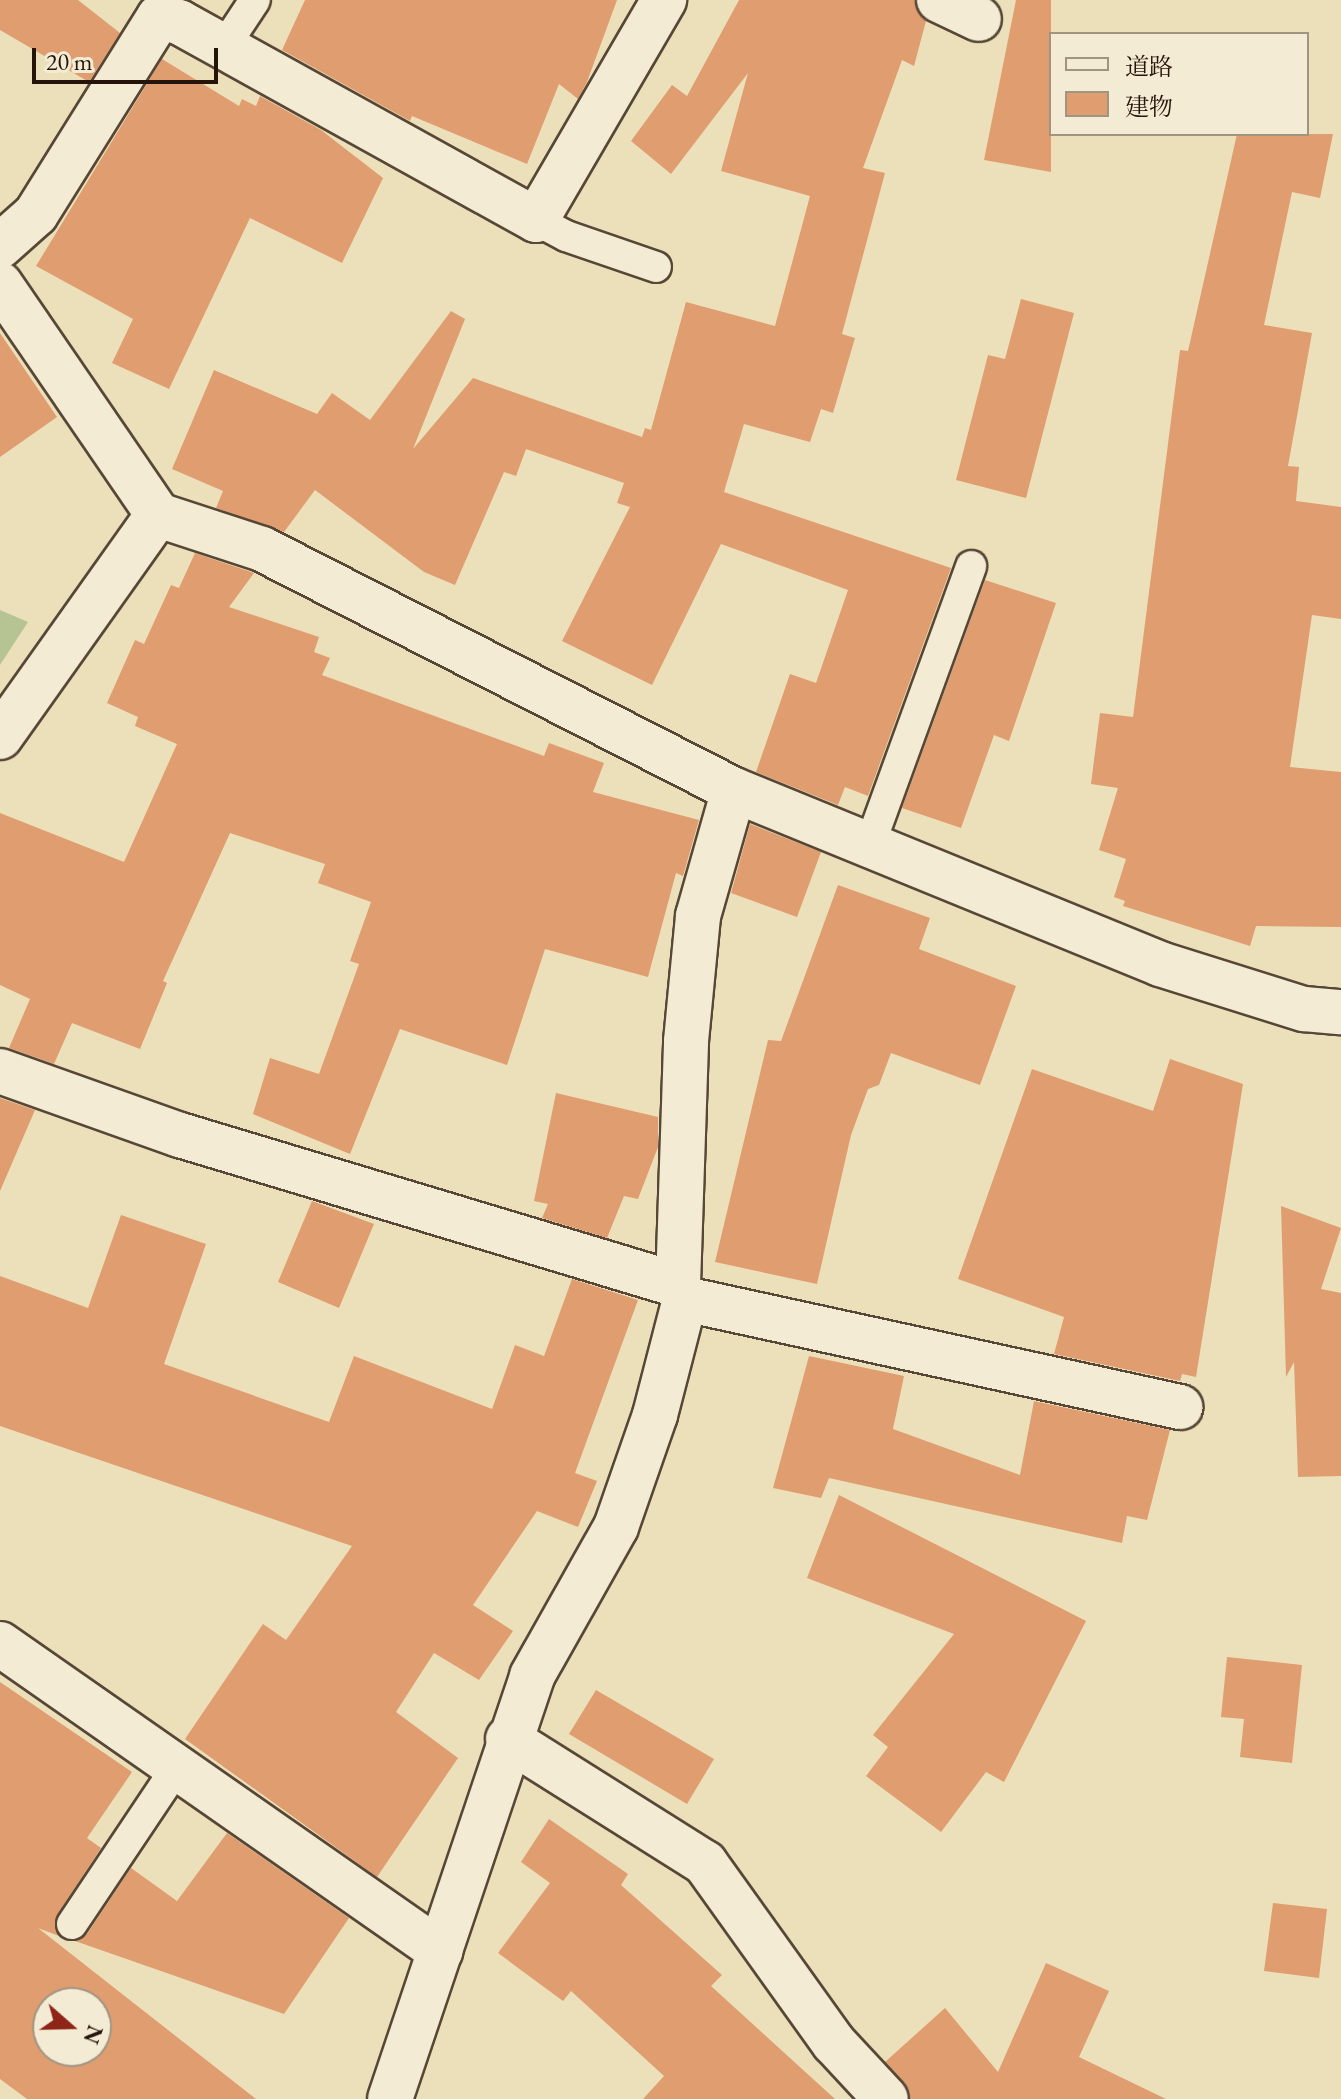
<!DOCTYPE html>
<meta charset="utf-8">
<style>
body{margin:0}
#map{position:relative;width:1341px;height:2099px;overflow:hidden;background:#ece0bb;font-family:"EB Garamond","Noto Serif JP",serif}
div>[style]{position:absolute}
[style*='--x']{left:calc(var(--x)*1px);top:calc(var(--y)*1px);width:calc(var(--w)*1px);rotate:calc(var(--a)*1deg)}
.green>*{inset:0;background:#b6c392}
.building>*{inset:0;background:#df9d70}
.roads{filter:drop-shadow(2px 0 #574736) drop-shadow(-2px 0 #574736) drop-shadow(0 2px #574736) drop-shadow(0 -2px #574736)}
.service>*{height:30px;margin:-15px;padding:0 15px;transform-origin:15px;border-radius:15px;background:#f3ebd3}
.minor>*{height:44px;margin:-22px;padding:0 22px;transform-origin:22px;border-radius:22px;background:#f3ebd3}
span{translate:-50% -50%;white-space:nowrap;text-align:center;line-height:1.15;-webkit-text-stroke:6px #f3ebd3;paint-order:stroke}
.legend{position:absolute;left:1049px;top:32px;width:260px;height:104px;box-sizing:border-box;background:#f3ebd3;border:2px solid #a19582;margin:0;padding:10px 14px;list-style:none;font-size:24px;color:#251409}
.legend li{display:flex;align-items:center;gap:16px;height:40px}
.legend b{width:40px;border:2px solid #a19582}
.north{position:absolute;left:32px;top:1987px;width:80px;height:80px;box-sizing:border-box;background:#f3ebd3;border:2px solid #a19582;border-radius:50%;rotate:110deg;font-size:22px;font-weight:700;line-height:32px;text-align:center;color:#251409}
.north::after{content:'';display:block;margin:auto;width:28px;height:36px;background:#8f2418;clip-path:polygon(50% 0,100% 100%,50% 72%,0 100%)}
.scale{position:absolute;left:32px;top:48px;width:186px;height:36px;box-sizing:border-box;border:4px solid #251409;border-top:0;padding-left:10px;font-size:24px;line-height:28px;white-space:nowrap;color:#251409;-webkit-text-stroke:6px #f3ebd3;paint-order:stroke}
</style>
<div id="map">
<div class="green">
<i style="clip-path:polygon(0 610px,28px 622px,0 665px)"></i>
</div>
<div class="building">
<i style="clip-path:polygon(0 0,78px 0,120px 33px,89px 82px,0 30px)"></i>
<i style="clip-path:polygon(305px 0,617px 0,587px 82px,578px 99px,559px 84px,527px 164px,412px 116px,410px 121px,282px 50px)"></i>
<i style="clip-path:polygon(739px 0,914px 0,926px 21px,914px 66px,902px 60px,863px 168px,885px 173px,842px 334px,855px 338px,833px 413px,821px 409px,810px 442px,744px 424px,724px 492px,951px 568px,868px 796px,845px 787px,838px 805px,756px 772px,790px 674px,816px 683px,848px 590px,721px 544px,652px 685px,562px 641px,630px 507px,617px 503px,624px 483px,526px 449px,516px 476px,504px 472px,455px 585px,424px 572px,315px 490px,284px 532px,216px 508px,223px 491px,172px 469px,214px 370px,317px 414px,332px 393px,370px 420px,451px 311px,465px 319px,413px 449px,473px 378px,642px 437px,645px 428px,651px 430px,686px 302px,775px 326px,810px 196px,721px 171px,748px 73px,671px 174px,631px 141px,672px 85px,687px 96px)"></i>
<i style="clip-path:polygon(1016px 0,1051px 0,1051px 172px,984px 160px)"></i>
<i style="clip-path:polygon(162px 59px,239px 106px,242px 99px,256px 106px,260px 96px,321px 130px,383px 178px,342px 263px,250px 218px,169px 389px,112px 363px,133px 319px,36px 266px)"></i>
<i style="clip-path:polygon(1237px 134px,1333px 134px,1320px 198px,1292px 192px,1264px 325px,1312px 333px,1288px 466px,1299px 467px,1296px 501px,1341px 507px,1341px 619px,1312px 615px,1290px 767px,1341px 772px,1341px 927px,1256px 926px,1250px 946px,1123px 906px,1125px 901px,1114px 897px,1126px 859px,1099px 850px,1118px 788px,1091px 784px,1100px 713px,1133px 717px,1180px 350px,1188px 351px)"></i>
<i style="clip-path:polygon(1021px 299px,1074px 313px,1026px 498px,956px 480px,988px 355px,1005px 359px)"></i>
<i style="clip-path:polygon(0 333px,57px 417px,0 457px)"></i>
<i style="clip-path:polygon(195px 553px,254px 573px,229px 607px,319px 637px,314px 652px,330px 658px,322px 675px,544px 756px,549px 743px,604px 763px,593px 792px,699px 820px,683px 876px,676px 873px,648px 977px,545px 949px,507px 1065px,400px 1029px,350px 1154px,253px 1114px,270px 1058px,319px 1074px,359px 964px,350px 961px,371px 902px,318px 883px,325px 864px,230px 833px,163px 981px,167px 983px,140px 1049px,72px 1023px,54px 1064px,9px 1048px,30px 999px,0 985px,0 813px,124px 862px,177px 744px,135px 726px,138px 717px,107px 703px,135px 640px,144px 644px,171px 585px,179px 588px)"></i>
<i style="clip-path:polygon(985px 580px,1056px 603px,1009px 741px,994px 735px,961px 828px,902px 808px)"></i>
<i style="clip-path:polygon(750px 824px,821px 852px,797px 917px,731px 893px)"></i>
<i style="clip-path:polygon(838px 885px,930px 918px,919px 949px,1016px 986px,980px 1085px,891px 1053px,879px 1085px,868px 1089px,851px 1135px,817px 1284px,715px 1262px,768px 1040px,781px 1041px)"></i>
<i style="clip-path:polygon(1170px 1059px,1243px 1084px,1196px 1377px,1182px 1374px,1180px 1381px,1054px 1354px,1064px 1317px,958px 1279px,1032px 1069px,1153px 1111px)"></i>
<i style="clip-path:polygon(556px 1093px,658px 1117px,658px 1147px,638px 1199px,624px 1196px,607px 1238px,542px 1218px,548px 1204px,534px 1201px)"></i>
<i style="clip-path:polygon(0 1098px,35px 1110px,0 1191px)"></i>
<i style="clip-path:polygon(312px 1201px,374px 1224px,339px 1308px,278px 1282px)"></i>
<i style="clip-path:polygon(1281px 1206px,1341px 1228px,1321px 1289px,1341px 1293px,1341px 1476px,1298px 1477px,1294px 1362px,1286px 1377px)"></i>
<i style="clip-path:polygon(121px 1215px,206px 1244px,164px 1364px,329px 1422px,354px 1356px,492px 1409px,515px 1345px,544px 1356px,572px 1279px,638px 1300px,575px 1473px,597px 1481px,578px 1527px,537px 1511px,473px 1605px,513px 1631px,479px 1680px,434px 1653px,396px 1712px,458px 1758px,377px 1877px,185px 1739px,263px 1624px,286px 1640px,352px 1546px,0 1426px,0 1276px,88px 1308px)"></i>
<i style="clip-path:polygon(809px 1356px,904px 1376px,893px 1429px,1020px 1475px,1034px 1401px,1170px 1430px,1147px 1520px,1127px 1516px,1122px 1543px,829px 1478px,821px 1498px,773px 1488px)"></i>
<i style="clip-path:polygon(839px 1495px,1086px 1621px,1004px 1782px,986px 1772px,941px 1832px,866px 1776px,888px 1747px,873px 1735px,954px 1634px,807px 1578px)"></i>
<i style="clip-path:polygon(1227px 1657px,1302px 1665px,1292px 1763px,1240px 1757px,1244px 1719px,1221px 1717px)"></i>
<i style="clip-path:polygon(evenodd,0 1682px,132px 1772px,87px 1838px,101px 1848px,57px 1915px,59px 1936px,38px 1928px,256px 2099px,27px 2099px,0 2079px,0 1682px,48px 2003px,96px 2003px,96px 2051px,48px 2051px,48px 2003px)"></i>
<i style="clip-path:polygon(596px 1690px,714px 1759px,687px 1804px,569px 1734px)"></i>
<i style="clip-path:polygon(549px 1819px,628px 1874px,621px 1885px,722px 1975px,711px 1986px,835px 2099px,643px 2099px,664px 2076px,571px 1991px,563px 2001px,498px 1953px,550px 1883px,521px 1862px)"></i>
<i style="clip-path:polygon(227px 1833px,349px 1918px,284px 2014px,75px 1941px,87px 1934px,131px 1868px,177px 1901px)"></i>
<i style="clip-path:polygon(1273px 1903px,1327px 1909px,1319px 1978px,1264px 1971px)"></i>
<i style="clip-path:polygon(1046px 1963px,1109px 1991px,1079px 2057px,1166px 2099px,910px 2099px,905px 2083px,885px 2062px,945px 2008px,998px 2072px)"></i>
</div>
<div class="roads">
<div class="service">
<i style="--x:224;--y:47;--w:56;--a:-56.6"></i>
<i style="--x:536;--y:220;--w:34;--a:28"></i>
<i style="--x:566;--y:236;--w:95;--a:19"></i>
<i style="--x:869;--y:847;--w:299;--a:-70"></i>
<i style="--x:72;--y:1924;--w:192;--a:-56.2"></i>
</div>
<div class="minor">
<i style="--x:939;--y:0;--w:44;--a:25.4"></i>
<i style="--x:0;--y:246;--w:48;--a:-41.6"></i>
<i style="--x:36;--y:214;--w:232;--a:-58"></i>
<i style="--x:159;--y:17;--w:21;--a:14"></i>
<i style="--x:179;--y:22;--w:408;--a:29"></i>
<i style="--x:536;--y:220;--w:255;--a:-59.8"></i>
<i style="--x:0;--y:284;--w:280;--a:55.6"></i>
<i style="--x:158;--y:515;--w:109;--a:18.1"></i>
<i style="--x:262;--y:549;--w:530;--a:27.05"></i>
<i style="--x:734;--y:790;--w:460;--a:22.2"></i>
<i style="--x:1160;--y:964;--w:151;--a:17.4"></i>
<i style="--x:1304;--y:1009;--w:37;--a:5"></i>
<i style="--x:0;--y:737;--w:272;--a:-54.6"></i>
<i style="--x:0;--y:1071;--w:191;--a:19.6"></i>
<i style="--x:180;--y:1135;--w:520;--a:16.76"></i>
<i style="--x:685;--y:1299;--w:507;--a:12.31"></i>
<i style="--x:0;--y:1644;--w:537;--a:34.9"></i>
<i style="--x:508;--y:1739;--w:233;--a:32.2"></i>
<i style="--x:705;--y:1863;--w:221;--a:54.4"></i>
<i style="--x:834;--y:2043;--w:76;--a:47.1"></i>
<i style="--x:390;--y:2099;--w:446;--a:-71.4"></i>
<i style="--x:532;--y:1676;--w:171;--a:-60.6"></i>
<i style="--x:616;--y:1527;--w:119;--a:-70.8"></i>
<i style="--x:655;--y:1415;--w:120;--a:-75.5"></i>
<i style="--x:685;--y:1299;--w:16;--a:-117"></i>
<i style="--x:678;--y:1285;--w:244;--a:-88.1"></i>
<i style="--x:686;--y:1041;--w:126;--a:-84.5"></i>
<i style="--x:698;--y:916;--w:131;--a:-74.1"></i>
</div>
</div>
<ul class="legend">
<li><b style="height:10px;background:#f3ebd3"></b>道路</li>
<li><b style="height:22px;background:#df9d70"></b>建物</li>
</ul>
<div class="north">N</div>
<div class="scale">20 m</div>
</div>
